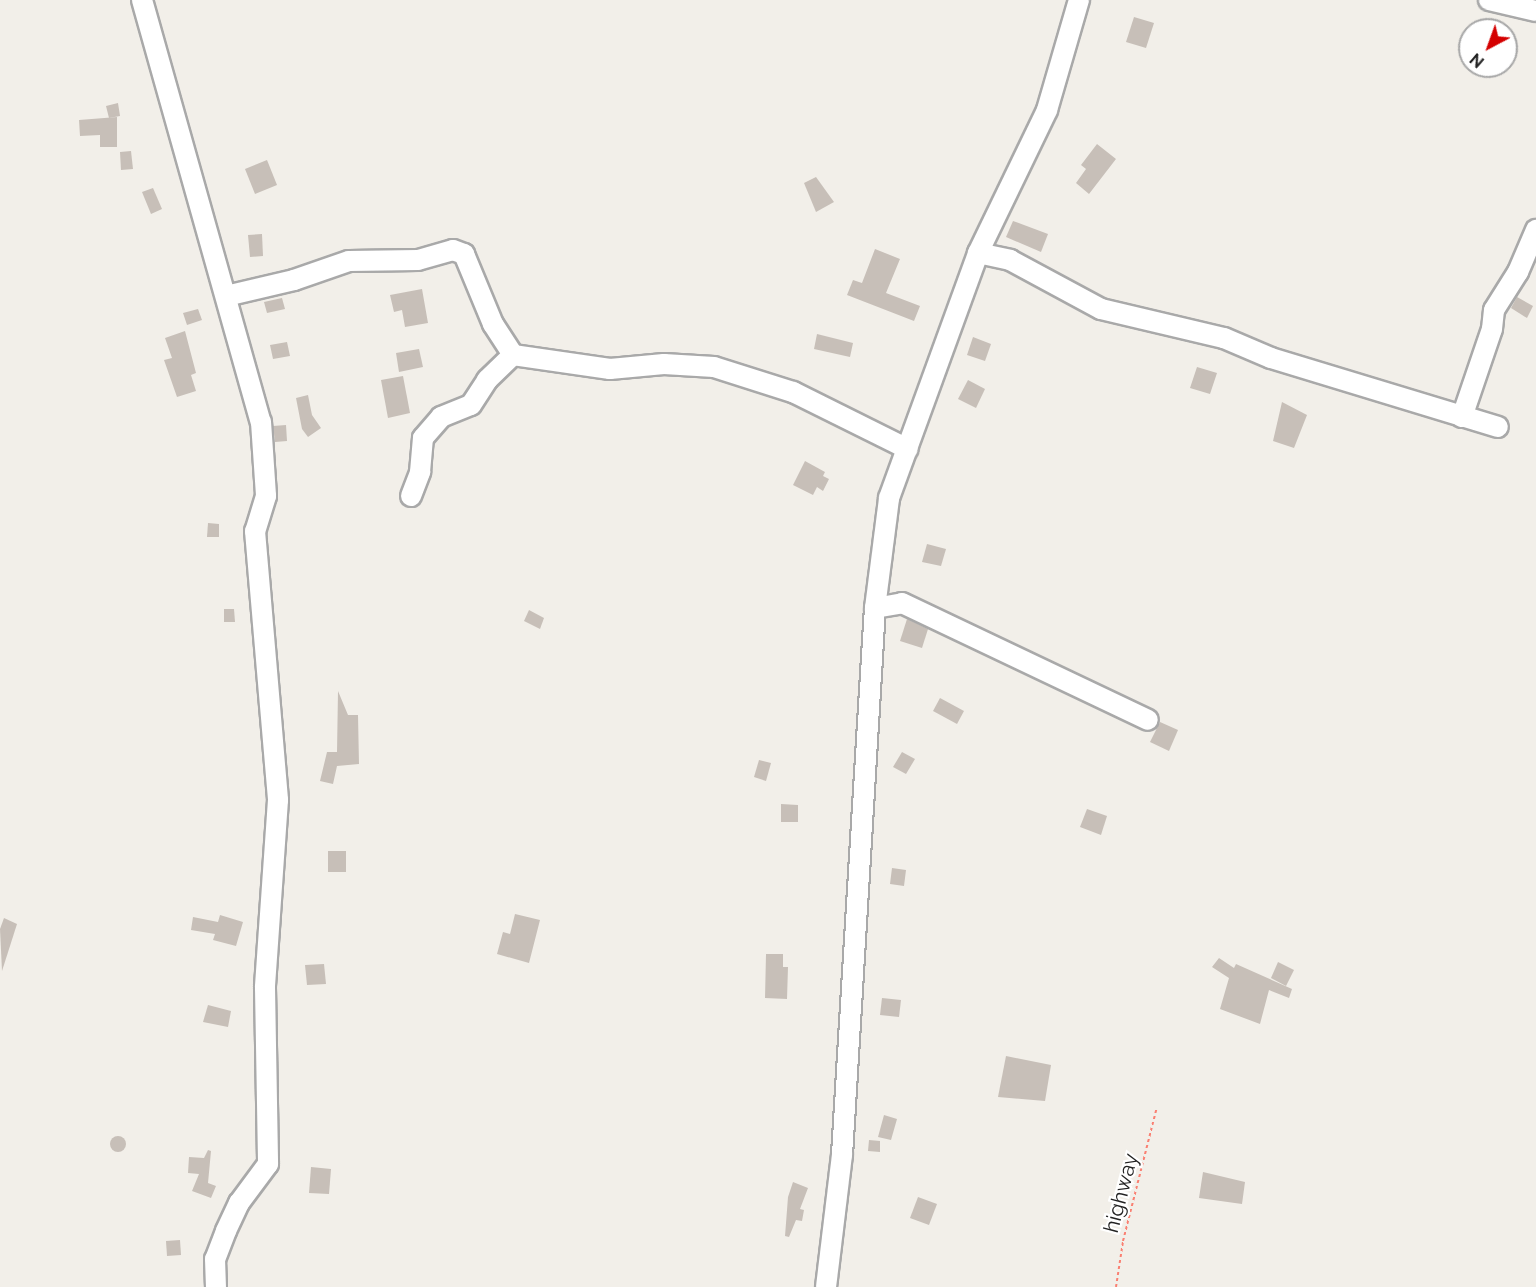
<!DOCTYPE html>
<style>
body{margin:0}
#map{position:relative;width:1536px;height:1287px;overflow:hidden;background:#f2efe9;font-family:Raleway,sans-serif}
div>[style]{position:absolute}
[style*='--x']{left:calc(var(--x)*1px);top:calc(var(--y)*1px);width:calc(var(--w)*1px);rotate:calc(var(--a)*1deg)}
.building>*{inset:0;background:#c7bfb8}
.round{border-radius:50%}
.path>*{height:2px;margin-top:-1px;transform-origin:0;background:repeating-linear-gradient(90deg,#fa8072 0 3px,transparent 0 6px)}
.roads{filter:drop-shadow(2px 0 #a9a9a9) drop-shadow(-2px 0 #a9a9a9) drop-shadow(0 2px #a9a9a9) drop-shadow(0 -2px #a9a9a9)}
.minor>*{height:20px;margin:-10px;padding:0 10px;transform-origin:10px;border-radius:10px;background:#fff}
span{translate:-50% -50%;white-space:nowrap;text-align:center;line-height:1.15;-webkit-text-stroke:4.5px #fff;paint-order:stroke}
.street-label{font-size:21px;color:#222}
.north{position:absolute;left:1458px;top:18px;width:60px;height:60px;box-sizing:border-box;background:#fff;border:2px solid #a7a7a7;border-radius:50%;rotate:221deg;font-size:16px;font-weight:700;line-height:24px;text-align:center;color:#222}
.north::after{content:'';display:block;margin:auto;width:21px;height:27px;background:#d40000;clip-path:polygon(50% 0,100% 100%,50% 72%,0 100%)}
</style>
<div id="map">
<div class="building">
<i style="clip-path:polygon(1134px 17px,1154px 23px,1146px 48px,1126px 42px)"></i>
<i style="clip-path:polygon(118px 103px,120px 116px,109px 118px,106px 106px)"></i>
<i style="clip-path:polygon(117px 117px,117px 147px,100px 147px,100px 135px,80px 136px,79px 120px)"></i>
<i style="clip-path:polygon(1097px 144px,1116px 159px,1089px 194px,1076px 183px,1086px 169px,1081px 165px)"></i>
<i style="clip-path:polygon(131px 151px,133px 169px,121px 170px,120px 152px)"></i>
<i style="clip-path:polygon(267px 160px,277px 185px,255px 194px,245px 169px)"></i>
<i style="clip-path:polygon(816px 177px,834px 202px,816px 212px,804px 183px)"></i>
<i style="clip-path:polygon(153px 188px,162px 209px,151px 214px,142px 192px)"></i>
<i style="clip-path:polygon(1013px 221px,1048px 234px,1041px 252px,1006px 237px)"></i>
<i style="clip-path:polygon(262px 234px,263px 256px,250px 257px,248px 235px)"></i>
<i style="clip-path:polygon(875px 249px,900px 259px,886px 293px,920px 306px,914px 321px,847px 295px,853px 280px,862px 283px)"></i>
<i style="clip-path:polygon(422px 289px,428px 323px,405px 327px,402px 310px,394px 312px,390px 295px)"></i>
<i style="clip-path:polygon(1517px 297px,1533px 306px,1527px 318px,1511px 308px)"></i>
<i style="clip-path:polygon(282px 298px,285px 309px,267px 313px,264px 302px)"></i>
<i style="clip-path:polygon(198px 309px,202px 320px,187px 325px,183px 313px)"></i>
<i style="clip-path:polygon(185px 331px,196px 373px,191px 375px,196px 391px,177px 397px,164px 360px,172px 358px,165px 338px)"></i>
<i style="clip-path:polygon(817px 334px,853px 343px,850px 357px,814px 349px)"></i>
<i style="clip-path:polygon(973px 337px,991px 344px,985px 361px,967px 355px)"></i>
<i style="clip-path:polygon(287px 342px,290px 356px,273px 359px,270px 345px)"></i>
<i style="clip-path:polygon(419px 349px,423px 367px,399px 372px,396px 353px)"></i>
<i style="clip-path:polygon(1197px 367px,1217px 373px,1210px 394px,1190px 388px)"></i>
<i style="clip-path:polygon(403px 376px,410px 413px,388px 418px,381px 380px)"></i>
<i style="clip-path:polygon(968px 380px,985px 389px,976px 408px,958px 399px)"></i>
<i style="clip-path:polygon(308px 395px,312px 415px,321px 428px,308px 437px,302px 429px,296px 398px)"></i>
<i style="clip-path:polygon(1282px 402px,1307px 415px,1294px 448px,1273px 441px)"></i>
<i style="clip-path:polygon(286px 425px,287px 441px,275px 442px,273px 426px)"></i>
<i style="clip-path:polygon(805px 461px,825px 472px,823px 476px,829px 479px,823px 491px,817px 487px,813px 495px,793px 485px)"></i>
<i style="clip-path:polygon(208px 523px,219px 524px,219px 537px,207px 537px)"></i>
<i style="clip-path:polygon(927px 544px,946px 549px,941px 566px,922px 562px)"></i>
<i style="clip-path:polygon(224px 609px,234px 609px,235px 622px,224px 622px)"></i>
<i style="clip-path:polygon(529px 610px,544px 618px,540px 629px,524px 621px)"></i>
<i style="clip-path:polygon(907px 619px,928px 629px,922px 648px,900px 641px)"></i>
<i style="clip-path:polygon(338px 691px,348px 715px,358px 715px,359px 764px,337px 766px,333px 784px,320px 781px,327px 752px,337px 752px)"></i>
<i style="clip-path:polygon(940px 698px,964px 711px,957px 724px,933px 711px)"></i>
<i style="clip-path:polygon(1160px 722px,1178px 730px,1169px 751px,1150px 742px)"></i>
<i style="clip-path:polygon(902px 752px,915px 759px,906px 774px,893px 767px)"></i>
<i style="clip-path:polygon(759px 760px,771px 763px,766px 781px,754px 777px)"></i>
<i style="clip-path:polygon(781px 804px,798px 805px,798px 822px,781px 822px)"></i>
<i style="clip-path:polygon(1087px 809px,1107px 816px,1101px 835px,1080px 827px)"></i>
<i style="clip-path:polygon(328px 851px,346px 851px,346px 872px,328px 872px)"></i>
<i style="clip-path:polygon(892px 868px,906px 870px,904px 886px,890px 884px)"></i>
<i style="clip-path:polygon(515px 914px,540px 920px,529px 963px,497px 954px,503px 932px,510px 934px)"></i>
<i style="clip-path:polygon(220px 915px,243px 922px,236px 946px,213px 940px,215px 934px,191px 930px,193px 917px,218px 922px)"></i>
<i style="clip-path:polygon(4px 918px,17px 924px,2px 971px,0 929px)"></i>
<i style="clip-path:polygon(766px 954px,783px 954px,783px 967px,788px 967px,787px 999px,765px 998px)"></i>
<i style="clip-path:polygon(1219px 958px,1234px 968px,1236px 964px,1292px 989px,1289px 998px,1269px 990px,1260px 1024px,1220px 1009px,1229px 978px,1212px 967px)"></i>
<i style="clip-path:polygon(1278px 962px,1294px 970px,1286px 986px,1271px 978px)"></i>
<i style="clip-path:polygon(324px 964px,326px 984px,307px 985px,305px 965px)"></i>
<i style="clip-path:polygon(882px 998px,901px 1000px,899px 1017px,880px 1015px)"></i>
<i style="clip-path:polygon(208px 1005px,231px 1011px,228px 1027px,203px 1022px)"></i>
<i style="clip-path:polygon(1006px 1056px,1051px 1065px,1045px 1101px,998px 1097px)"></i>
<i style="clip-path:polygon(884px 1115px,897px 1119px,891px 1140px,878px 1137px)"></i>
<i class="round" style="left:110px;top:1136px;width:16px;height:16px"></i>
<i style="clip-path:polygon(869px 1140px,880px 1141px,880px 1152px,868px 1151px)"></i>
<i style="clip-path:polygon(208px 1150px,211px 1151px,208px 1183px,216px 1186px,211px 1198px,192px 1191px,199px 1174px,188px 1173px,189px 1157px,204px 1158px)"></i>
<i style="clip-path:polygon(311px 1167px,331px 1169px,329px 1194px,309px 1193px)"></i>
<i style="clip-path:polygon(1203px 1172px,1245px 1182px,1242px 1204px,1199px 1198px)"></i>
<i style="clip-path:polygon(793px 1182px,808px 1188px,800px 1209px,804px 1210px,802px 1221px,796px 1220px,789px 1237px,785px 1236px,788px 1197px)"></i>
<i style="clip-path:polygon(918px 1197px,937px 1204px,929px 1225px,910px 1218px)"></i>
<i style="clip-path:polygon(180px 1240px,181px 1255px,167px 1256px,166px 1241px)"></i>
</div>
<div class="path">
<i style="--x:1116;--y:1287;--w:47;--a:-81.3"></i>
<i style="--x:1123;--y:1241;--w:138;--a:-75.8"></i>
</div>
<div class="roads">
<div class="minor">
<i style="--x:142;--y:0;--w:438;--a:74.3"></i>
<i style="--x:261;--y:422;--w:74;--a:86.1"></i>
<i style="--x:266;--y:496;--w:37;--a:107"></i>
<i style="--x:255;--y:531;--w:270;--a:85.1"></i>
<i style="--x:278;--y:800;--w:188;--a:94"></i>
<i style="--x:265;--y:988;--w:176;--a:89"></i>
<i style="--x:268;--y:1164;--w:49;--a:126.6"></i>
<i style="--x:239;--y:1203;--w:31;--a:115"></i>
<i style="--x:226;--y:1231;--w:30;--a:111"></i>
<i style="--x:215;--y:1259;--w:28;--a:88"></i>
<i style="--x:1489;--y:0;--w:48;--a:13.2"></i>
<i style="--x:978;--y:253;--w:33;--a:12"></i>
<i style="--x:1010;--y:260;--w:103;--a:28.3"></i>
<i style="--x:1101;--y:309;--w:126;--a:13.3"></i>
<i style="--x:1224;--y:338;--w:51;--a:23.1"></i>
<i style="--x:1271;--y:358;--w:237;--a:16.9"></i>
<i style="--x:226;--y:296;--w:70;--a:-13.2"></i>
<i style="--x:294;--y:280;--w:58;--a:-19.1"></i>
<i style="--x:349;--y:261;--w:69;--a:-0.8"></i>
<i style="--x:418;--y:260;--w:36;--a:-16"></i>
<i style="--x:453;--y:250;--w:12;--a:20"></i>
<i style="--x:464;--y:254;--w:76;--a:67.5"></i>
<i style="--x:493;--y:324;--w:37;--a:57"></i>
<i style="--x:1462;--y:417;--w:93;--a:-71.2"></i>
<i style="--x:1492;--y:329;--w:19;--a:-84"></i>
<i style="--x:1494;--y:310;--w:45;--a:-57.7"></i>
<i style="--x:1518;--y:272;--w:46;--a:-66.8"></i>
<i style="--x:411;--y:496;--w:26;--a:-69"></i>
<i style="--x:420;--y:472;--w:34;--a:-85"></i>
<i style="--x:423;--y:438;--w:28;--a:-49"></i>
<i style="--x:441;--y:417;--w:32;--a:-22"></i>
<i style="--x:471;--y:405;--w:30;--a:-57"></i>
<i style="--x:487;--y:380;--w:36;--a:-44"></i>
<i style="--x:513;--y:355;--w:98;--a:8.2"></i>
<i style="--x:610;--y:369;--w:54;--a:-5.3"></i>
<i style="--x:664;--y:364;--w:50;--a:3.4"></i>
<i style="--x:714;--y:367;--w:83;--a:17.6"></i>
<i style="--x:793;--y:392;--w:128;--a:26.4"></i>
<i style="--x:875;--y:608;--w:27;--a:-10"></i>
<i style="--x:902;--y:603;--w:272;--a:25.4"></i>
<i style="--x:826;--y:1287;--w:133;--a:-83.1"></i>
<i style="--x:842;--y:1155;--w:548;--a:-86.55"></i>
<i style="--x:875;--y:608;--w:111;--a:-82.7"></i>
<i style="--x:889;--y:498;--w:261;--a:-70"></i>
<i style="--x:978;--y:253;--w:159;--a:-64.2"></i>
<i style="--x:1047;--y:110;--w:115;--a:-73.8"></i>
</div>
</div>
<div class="street-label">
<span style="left:1121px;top:1193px;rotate:-75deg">highway</span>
</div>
<div class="north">N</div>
</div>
